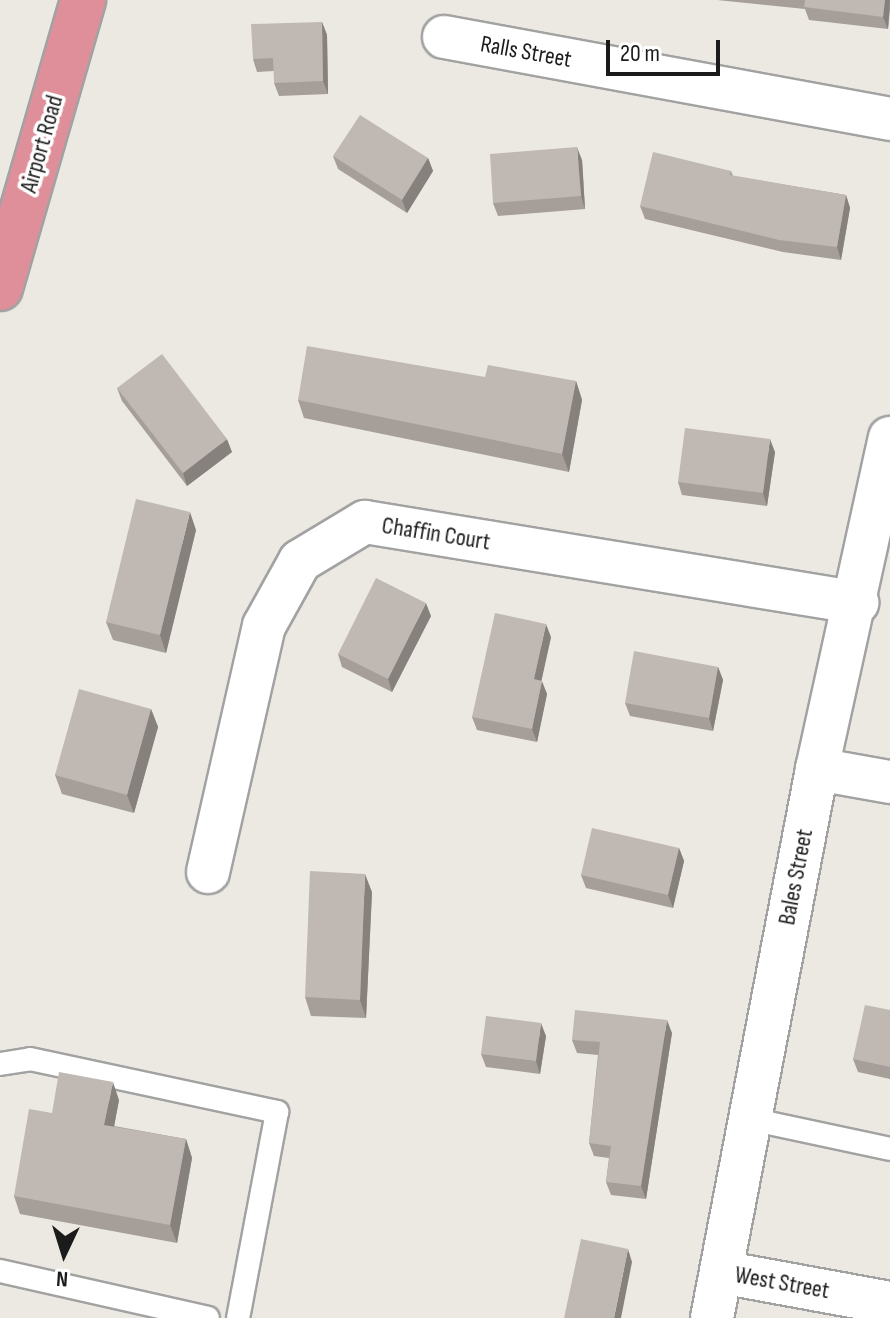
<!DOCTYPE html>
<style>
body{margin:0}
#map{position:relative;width:890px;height:1318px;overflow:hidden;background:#ece9e2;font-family:"Sofia Sans Condensed",sans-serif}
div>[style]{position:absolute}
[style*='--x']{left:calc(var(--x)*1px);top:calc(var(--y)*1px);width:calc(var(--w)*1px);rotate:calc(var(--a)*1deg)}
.roads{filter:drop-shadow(2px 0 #a2a2a2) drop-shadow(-2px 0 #a2a2a2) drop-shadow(0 2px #a2a2a2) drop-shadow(0 -2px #a2a2a2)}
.lane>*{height:22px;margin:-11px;padding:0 11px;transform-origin:11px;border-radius:11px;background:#fff}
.street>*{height:42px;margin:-21px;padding:0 21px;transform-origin:21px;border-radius:21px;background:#fff}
.highway>*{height:44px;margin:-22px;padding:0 22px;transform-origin:22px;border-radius:22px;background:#de8f99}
.wall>*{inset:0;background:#a59e99}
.shaded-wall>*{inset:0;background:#86817d}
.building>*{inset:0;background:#c0b8b2}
span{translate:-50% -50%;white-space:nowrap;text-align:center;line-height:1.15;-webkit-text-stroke:7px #fff;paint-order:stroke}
.street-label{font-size:24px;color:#1b1b1b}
.north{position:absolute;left:24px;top:1214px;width:80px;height:80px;-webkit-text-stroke:6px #fff;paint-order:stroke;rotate:184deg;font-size:22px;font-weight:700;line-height:32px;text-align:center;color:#1b1b1b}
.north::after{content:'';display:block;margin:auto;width:28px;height:36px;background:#1b1b1b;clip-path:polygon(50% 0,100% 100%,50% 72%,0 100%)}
.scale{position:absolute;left:606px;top:40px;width:114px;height:36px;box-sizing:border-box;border:4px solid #1b1b1b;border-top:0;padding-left:10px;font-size:24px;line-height:28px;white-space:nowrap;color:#1b1b1b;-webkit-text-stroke:6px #fff;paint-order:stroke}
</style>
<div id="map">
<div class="roads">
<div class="lane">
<i style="--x:0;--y:1064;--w:30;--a:-9"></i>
<i style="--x:30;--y:1059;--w:253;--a:12.1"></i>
<i style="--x:277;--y:1112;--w:210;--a:100.7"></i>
<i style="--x:750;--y:1119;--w:143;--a:12.1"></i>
<i style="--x:0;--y:1271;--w:213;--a:12.7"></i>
</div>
<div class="street">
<i style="--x:444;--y:37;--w:453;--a:10.4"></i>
<i style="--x:817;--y:769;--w:74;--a:10.1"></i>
<i style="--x:208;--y:872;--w:252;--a:-77.2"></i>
<i style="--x:264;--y:626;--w:74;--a:-61"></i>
<i style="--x:300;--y:561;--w:76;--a:-31"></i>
<i style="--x:365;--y:522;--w:499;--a:9.3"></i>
<i style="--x:721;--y:1272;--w:172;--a:10.4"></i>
<i style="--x:712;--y:1318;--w:559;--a:-79.17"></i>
<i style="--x:817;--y:769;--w:339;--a:-77.6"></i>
</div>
<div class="highway">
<i style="--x:0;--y:288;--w:300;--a:-73.9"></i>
</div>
</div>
<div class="wall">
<i style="clip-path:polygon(717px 0,890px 0,890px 10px,888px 29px,809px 20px,805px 9px)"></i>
<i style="clip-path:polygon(322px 22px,327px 35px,328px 94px,279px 96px,274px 83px,274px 71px,257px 72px,253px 59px)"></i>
<i style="clip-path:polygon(333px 156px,428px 158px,433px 171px,407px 213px,338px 169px)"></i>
<i style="clip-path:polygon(582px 160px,585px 209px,498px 216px,493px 203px)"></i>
<i style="clip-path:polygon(731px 171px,733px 176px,846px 195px,850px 208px,841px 260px,783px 252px,645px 219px,640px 206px)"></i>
<i style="clip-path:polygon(485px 377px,576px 381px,582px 400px,569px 472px,304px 418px,298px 400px)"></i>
<i style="clip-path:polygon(117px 388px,232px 452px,187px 486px,122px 401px)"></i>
<i style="clip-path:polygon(775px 452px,767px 506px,682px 495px,678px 482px)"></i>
<i style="clip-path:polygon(196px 530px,166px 653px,113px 640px,106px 622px)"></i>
<i style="clip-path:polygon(431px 616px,392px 692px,342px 667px,338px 654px)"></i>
<i style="clip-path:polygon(551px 637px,541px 681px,547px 694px,537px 742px,477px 730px,472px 717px)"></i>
<i style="clip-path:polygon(718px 667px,723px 680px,713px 731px,630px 716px,625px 703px)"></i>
<i style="clip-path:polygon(151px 709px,158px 727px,134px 813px,62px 794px,55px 775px)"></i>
<i style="clip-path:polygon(679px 848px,684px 861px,673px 908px,586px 888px,581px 875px)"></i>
<i style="clip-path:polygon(372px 892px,366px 1018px,311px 1016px,305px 997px)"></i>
<i style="clip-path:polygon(890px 1010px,890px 1079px,858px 1072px,853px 1059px)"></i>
<i style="clip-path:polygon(672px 1033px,646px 1199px,611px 1195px,606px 1182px,609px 1158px,594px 1156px,589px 1143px,598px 1055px,577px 1053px,572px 1040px)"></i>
<i style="clip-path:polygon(546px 1036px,540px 1074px,486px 1067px,481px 1054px)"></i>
<i style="clip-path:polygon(119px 1100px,114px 1126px,186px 1139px,192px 1158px,177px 1243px,20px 1214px,14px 1196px,52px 1113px)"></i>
</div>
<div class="shaded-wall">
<i style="clip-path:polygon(885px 0,890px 0,888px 29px,883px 17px)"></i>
<i style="clip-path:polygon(322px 22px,327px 35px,328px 94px,323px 81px)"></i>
<i style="clip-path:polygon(577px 147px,582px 160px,585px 209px,581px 196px)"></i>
<i style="clip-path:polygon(428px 158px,433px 171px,407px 213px,402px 200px)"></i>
<i style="clip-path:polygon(846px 195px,850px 208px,841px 260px,837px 247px)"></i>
<i style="clip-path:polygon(576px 381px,582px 400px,569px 472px,562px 454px)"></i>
<i style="clip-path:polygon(227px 439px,232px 452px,187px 486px,183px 473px)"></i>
<i style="clip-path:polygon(770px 439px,775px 452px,767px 506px,763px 493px)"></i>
<i style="clip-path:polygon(190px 512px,196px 530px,166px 653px,160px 635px)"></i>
<i style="clip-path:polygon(426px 603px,431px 616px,392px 692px,388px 679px)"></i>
<i style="clip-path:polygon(546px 624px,551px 637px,539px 692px,534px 679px)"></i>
<i style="clip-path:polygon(718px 667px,723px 680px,713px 731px,709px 718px)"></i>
<i style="clip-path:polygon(542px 681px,547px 694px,537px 742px,532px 729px)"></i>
<i style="clip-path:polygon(151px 709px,158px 727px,134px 813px,127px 795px)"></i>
<i style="clip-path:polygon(679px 848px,684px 861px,673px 908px,668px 895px)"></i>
<i style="clip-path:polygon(365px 874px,372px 892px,366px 1018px,360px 1000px)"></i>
<i style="clip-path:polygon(667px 1020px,672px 1033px,646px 1199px,641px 1186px)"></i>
<i style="clip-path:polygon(541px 1023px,546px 1036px,540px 1074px,536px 1061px)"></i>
<i style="clip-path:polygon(113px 1082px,119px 1100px,111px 1143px,104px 1125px)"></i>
<i style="clip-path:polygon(186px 1139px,192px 1158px,177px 1243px,170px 1225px)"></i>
<i style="clip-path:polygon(628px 1249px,632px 1262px,621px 1318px,614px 1318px)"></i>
</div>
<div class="building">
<i style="clip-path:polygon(805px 0,885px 0,883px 17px,804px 7px)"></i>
<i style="clip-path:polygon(322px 22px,323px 81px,274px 83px,273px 58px,253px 59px,251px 24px)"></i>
<i style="clip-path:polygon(360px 115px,428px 158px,402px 200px,333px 156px)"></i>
<i style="clip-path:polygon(577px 147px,581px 196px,493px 203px,490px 154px)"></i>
<i style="clip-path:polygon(653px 152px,731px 171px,730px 175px,846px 195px,837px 247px,779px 240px,640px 206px)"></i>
<i style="clip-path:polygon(307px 346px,485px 377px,488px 365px,576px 381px,562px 454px,298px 400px)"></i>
<i style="clip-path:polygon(162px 354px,227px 439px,183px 473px,117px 388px)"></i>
<i style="clip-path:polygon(685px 428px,770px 439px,763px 493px,678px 482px)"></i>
<i style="clip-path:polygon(136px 499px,190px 512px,160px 635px,106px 622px)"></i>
<i style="clip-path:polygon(376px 578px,426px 603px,388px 679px,338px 654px)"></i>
<i style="clip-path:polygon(495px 613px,546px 624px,534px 679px,542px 681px,532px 729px,472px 717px)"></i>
<i style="clip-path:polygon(634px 651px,718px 667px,709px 718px,625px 703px)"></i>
<i style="clip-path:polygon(79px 689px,151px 709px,127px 795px,55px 775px)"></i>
<i style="clip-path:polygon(592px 828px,679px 848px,668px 895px,581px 875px)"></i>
<i style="clip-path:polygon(310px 871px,365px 874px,360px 1000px,305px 997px)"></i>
<i style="clip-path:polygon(865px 1005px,890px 1010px,890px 1067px,853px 1059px)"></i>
<i style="clip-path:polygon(575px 1010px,667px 1020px,641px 1186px,606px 1182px,611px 1146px,589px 1143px,600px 1042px,572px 1040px)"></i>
<i style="clip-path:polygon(486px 1016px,541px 1023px,536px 1061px,481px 1054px)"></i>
<i style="clip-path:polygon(59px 1072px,113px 1082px,104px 1125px,186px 1139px,170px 1225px,14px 1196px,29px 1109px,52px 1113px)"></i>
<i style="clip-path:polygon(581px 1239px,628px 1249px,614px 1318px,564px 1318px)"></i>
</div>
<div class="street-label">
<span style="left:526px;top:52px;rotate:10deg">Ralls Street</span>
<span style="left:42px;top:144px;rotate:-74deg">Airport Road</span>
<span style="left:436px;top:534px;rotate:9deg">Chaffin Court</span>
<span style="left:796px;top:877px;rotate:-79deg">Bales Street</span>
<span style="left:782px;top:1283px;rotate:10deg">West Street</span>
</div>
<div class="north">N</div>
<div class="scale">20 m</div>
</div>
